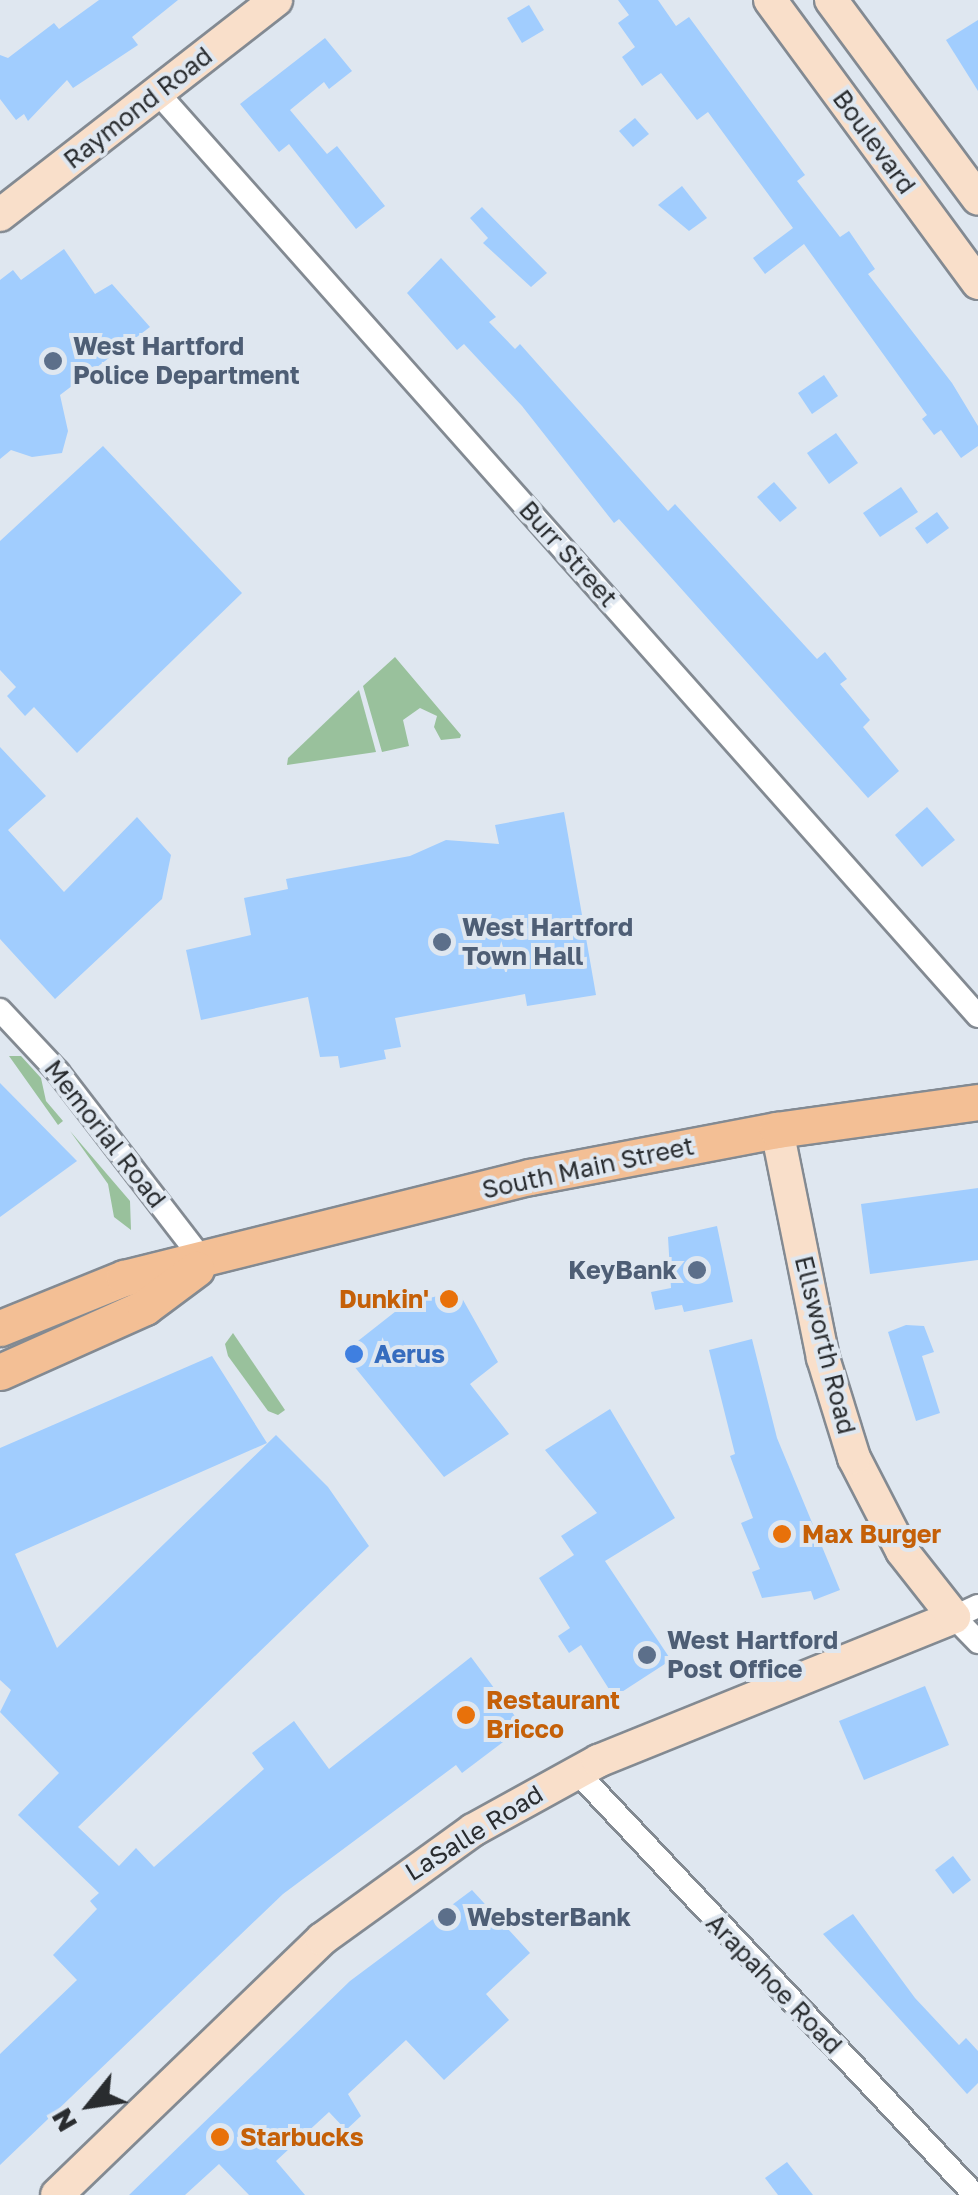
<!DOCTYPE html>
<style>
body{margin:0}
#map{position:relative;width:978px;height:2195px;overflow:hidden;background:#dfe7f0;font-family:"Golos Text",sans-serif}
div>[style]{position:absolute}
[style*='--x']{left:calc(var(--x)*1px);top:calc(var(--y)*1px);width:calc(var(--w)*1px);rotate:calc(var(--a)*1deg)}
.green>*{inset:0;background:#99c19c}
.building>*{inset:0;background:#a1cdfe}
.roads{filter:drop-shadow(2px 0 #838a92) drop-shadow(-2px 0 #838a92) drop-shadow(0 2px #838a92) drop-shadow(0 -2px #838a92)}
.street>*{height:22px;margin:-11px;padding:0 11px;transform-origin:11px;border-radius:11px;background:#fff}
.secondary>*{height:32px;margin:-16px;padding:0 16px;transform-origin:16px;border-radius:16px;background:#f9dfca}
.primary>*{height:35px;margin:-17.5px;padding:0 17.5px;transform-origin:17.5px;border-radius:17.5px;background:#f3bf95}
.dots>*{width:28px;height:28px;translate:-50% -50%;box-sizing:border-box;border:5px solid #dfe7f0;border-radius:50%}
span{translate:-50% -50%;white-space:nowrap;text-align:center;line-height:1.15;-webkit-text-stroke:8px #dfe7f0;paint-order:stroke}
.street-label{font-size:25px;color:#292c2f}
.service-label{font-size:25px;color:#4e5e75;font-weight:700}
.left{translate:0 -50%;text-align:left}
.right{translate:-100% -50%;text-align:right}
.food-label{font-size:25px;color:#c56008;font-weight:700}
.shop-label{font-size:25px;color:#366cbe;font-weight:700}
.north{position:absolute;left:40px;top:2055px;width:100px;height:100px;-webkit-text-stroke:8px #dfe7f0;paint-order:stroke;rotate:240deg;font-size:28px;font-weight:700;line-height:40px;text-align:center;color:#292c2f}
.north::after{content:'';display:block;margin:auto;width:35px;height:45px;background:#292c2f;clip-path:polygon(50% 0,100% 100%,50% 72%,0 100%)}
</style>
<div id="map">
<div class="green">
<i style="clip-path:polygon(395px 657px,461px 735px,460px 738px,441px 740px,434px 727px,437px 716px,420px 708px,403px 720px,409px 746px,382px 752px,363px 686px)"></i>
<i style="clip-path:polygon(359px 690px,376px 752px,287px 765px,288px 758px)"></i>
<i style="clip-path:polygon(9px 1056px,21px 1056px,41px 1078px,46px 1101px,63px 1121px,58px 1125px)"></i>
<i style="clip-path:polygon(70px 1131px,130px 1201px,131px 1230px,114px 1217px,108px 1184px)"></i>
<i style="clip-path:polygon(233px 1333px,285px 1410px,278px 1415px,268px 1411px,228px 1356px,225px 1344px)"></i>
</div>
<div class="building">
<i style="clip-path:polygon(99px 0,178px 0,132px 37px,138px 45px,73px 88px,67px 80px,28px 121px,24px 114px,16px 120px,0 99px,0 55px,8px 58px,54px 23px,59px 29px)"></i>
<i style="clip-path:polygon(618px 0,658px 0,676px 26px,689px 17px,805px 175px,797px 181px,840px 237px,849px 231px,875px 269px,868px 274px,952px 383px,978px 426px,978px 446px,961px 458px,941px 430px,934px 435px,922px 419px,927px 415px,804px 244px,765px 274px,753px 258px,793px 228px,708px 112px,697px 120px,661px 73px,642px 86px,622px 57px,635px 47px,618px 23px,629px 15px)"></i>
<i style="clip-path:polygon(529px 5px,544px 30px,522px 43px,507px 18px)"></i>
<i style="clip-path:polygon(978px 20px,978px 91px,946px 40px)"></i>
<i style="clip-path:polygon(325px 38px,352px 71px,329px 89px,324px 82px,290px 110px,327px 154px,337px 146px,385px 206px,356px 229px,289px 144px,279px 152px,240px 104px)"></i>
<i style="clip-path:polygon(635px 118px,649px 134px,633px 147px,619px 131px)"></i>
<i style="clip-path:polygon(682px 186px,707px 218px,689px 231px,658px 205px)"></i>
<i style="clip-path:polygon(482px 207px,547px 273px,531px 287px,483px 243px,488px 238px,470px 218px)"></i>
<i style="clip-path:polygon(64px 249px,95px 294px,112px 284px,150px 327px,60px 395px,68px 431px,62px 453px,32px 457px,11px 450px,0 459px,0 280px,13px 270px,21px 280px)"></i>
<i style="clip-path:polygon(441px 258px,496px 317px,489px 322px,515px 349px,520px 344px,668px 511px,675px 504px,817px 659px,825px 652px,847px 679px,840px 684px,870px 720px,863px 727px,899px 771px,868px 798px,619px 519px,614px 523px,522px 406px,464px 344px,457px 350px,407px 293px)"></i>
<i style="clip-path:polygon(824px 375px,838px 396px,812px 414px,798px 393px)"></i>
<i style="clip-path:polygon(836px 433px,858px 463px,829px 484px,807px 453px)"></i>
<i style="clip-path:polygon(103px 446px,242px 593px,77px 753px,34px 707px,25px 716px,7px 696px,16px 687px,0 670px,0 541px)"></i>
<i style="clip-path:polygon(774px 482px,797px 508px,780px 522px,757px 497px)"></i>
<i style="clip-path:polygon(901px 487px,918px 512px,880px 537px,863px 513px)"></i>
<i style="clip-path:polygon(937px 512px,949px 528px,927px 544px,915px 528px)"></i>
<i style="clip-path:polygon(0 747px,46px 796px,8px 830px,64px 892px,137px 817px,171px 855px,162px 899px,55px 999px,0 939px)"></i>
<i style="clip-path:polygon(927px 807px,955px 840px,922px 867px,895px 835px)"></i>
<i style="clip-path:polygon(564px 812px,596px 995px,527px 1006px,525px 994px,395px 1018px,401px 1047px,384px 1050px,386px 1059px,340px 1068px,338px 1056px,320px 1057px,308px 997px,201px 1020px,186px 950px,251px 935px,244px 898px,288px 889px,286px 879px,410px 856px,446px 840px,499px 844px,495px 825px)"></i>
<i style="clip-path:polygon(0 1083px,77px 1161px,0 1217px)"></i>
<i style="clip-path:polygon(978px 1188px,978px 1260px,870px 1274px,861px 1204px)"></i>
<i style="clip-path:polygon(717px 1226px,733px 1302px,684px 1312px,682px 1305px,655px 1310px,651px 1292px,671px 1288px,668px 1237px)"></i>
<i style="clip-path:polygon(458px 1291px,498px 1362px,470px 1384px,509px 1434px,444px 1477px,349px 1360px,349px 1348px,405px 1304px)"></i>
<i style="clip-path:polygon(906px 1325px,924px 1326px,934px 1352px,922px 1356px,940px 1413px,916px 1421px,888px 1332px)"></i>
<i style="clip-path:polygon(752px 1339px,777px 1438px,840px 1590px,814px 1600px,811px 1591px,762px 1598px,752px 1572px,760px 1569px,741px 1523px,753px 1518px,730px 1456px,735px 1454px,709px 1350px)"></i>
<i style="clip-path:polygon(212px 1356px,267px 1443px,15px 1554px,57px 1648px,276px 1435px,328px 1487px,369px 1546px,78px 1827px,119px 1866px,136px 1848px,154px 1867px,264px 1769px,252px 1753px,294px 1721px,329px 1769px,471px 1657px,523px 1727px,462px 1773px,456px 1765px,283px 1894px,0 2165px,0 2054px,77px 1980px,53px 1955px,97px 1909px,90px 1901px,99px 1893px,18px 1815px,59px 1773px,0 1712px,11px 1690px,0 1680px,0 1448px)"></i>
<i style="clip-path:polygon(610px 1409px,675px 1518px,605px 1561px,671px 1660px,614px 1697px,581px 1645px,569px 1653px,558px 1636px,570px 1628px,539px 1578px,574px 1555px,561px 1536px,597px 1513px,545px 1450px)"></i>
<i style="clip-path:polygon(925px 1686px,949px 1745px,864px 1780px,839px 1721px)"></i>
<i style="clip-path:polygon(953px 1856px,971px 1880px,953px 1894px,935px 1870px)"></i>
<i style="clip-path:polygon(472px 1890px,530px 1953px,486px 1994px,509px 2020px,444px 2080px,406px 2040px,348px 2094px,361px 2116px,346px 2130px,329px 2112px,276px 2161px,305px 2195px,249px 2195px,219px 2164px,185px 2195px,129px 2195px,350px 1981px)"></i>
<i style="clip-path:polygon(853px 1914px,915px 1998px,959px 2045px,966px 2038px,978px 2051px,978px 2083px,967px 2094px,823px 1934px)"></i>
<i style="clip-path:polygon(787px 2162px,813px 2195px,778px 2195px,765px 2178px)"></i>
</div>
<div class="roads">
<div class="street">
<i style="--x:157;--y:92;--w:1236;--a:48.38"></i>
<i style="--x:0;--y:1010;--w:85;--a:46.9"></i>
<i style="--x:58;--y:1072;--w:241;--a:52.4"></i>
<i style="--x:978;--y:1606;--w:26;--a:155"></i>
<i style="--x:954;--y:1617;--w:35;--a:46"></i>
<i style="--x:576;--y:1771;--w:582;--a:46.74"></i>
</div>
<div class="secondary">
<i style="--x:770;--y:0;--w:351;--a:53.7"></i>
<i style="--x:831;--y:0;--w:247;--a:53.5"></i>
<i style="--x:0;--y:215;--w:350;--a:-37.9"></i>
<i style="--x:57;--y:2195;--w:368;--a:-44"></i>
<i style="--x:322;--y:1939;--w:186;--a:-35.8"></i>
<i style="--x:473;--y:1830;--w:143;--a:-28.9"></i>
<i style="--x:598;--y:1761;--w:384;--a:-22"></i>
<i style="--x:954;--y:1617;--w:84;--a:-128.2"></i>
<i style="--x:902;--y:1551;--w:105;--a:-117.3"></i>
<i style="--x:854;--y:1458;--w:105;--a:-107.2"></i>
<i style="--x:823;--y:1358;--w:233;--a:-101.4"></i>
</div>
<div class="primary">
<i style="--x:0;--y:1328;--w:134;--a:-22"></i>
<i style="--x:124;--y:1278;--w:418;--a:-14"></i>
<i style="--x:530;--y:1177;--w:251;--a:-10.8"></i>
<i style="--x:777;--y:1130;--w:203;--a:-7.9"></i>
<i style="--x:0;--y:1372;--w:159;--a:-24.1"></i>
<i style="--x:145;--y:1307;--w:64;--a:-36.7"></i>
</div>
</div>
<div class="dots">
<i style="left:53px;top:361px;background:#5c6f8a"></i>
<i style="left:442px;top:942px;background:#5c6f8a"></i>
<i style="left:697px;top:1270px;background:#5c6f8a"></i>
<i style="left:449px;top:1299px;background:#e8710a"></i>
<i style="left:354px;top:1354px;background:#3f7fe0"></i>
<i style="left:782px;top:1534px;background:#e8710a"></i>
<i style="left:647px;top:1655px;background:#5c6f8a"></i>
<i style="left:466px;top:1715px;background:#e8710a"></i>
<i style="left:447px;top:1917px;background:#5c6f8a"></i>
<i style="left:220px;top:2137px;background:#e8710a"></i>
</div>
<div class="street-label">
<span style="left:138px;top:108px;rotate:-38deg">Raymond Road</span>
<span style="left:874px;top:142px;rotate:54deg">Boulevard</span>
<span style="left:568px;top:554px;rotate:48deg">Burr Street</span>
<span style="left:105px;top:1134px;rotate:52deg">Memorial Road</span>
<span style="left:588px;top:1168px;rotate:-12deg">South Main Street</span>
<span style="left:825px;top:1345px;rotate:76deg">Ellsworth Road</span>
<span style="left:474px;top:1833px;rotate:-32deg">LaSalle Road</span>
<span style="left:774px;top:1984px;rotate:46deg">Arapahoe Road</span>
</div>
<div class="service-label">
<span class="left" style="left:73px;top:361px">West Hartford<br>Police Department</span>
<span class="left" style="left:462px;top:942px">West Hartford<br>Town Hall</span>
<span class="right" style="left:677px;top:1270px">KeyBank</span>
<span class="left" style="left:667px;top:1655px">West Hartford<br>Post Office</span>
<span class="left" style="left:467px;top:1917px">WebsterBank</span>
</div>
<div class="food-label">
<span class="right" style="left:429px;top:1299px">Dunkin'</span>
<span class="left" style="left:802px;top:1534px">Max Burger</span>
<span class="left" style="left:486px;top:1715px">Restaurant<br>Bricco</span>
<span class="left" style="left:240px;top:2137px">Starbucks</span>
</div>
<div class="shop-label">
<span class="left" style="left:374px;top:1354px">Aerus</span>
</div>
<div class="north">N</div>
</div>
